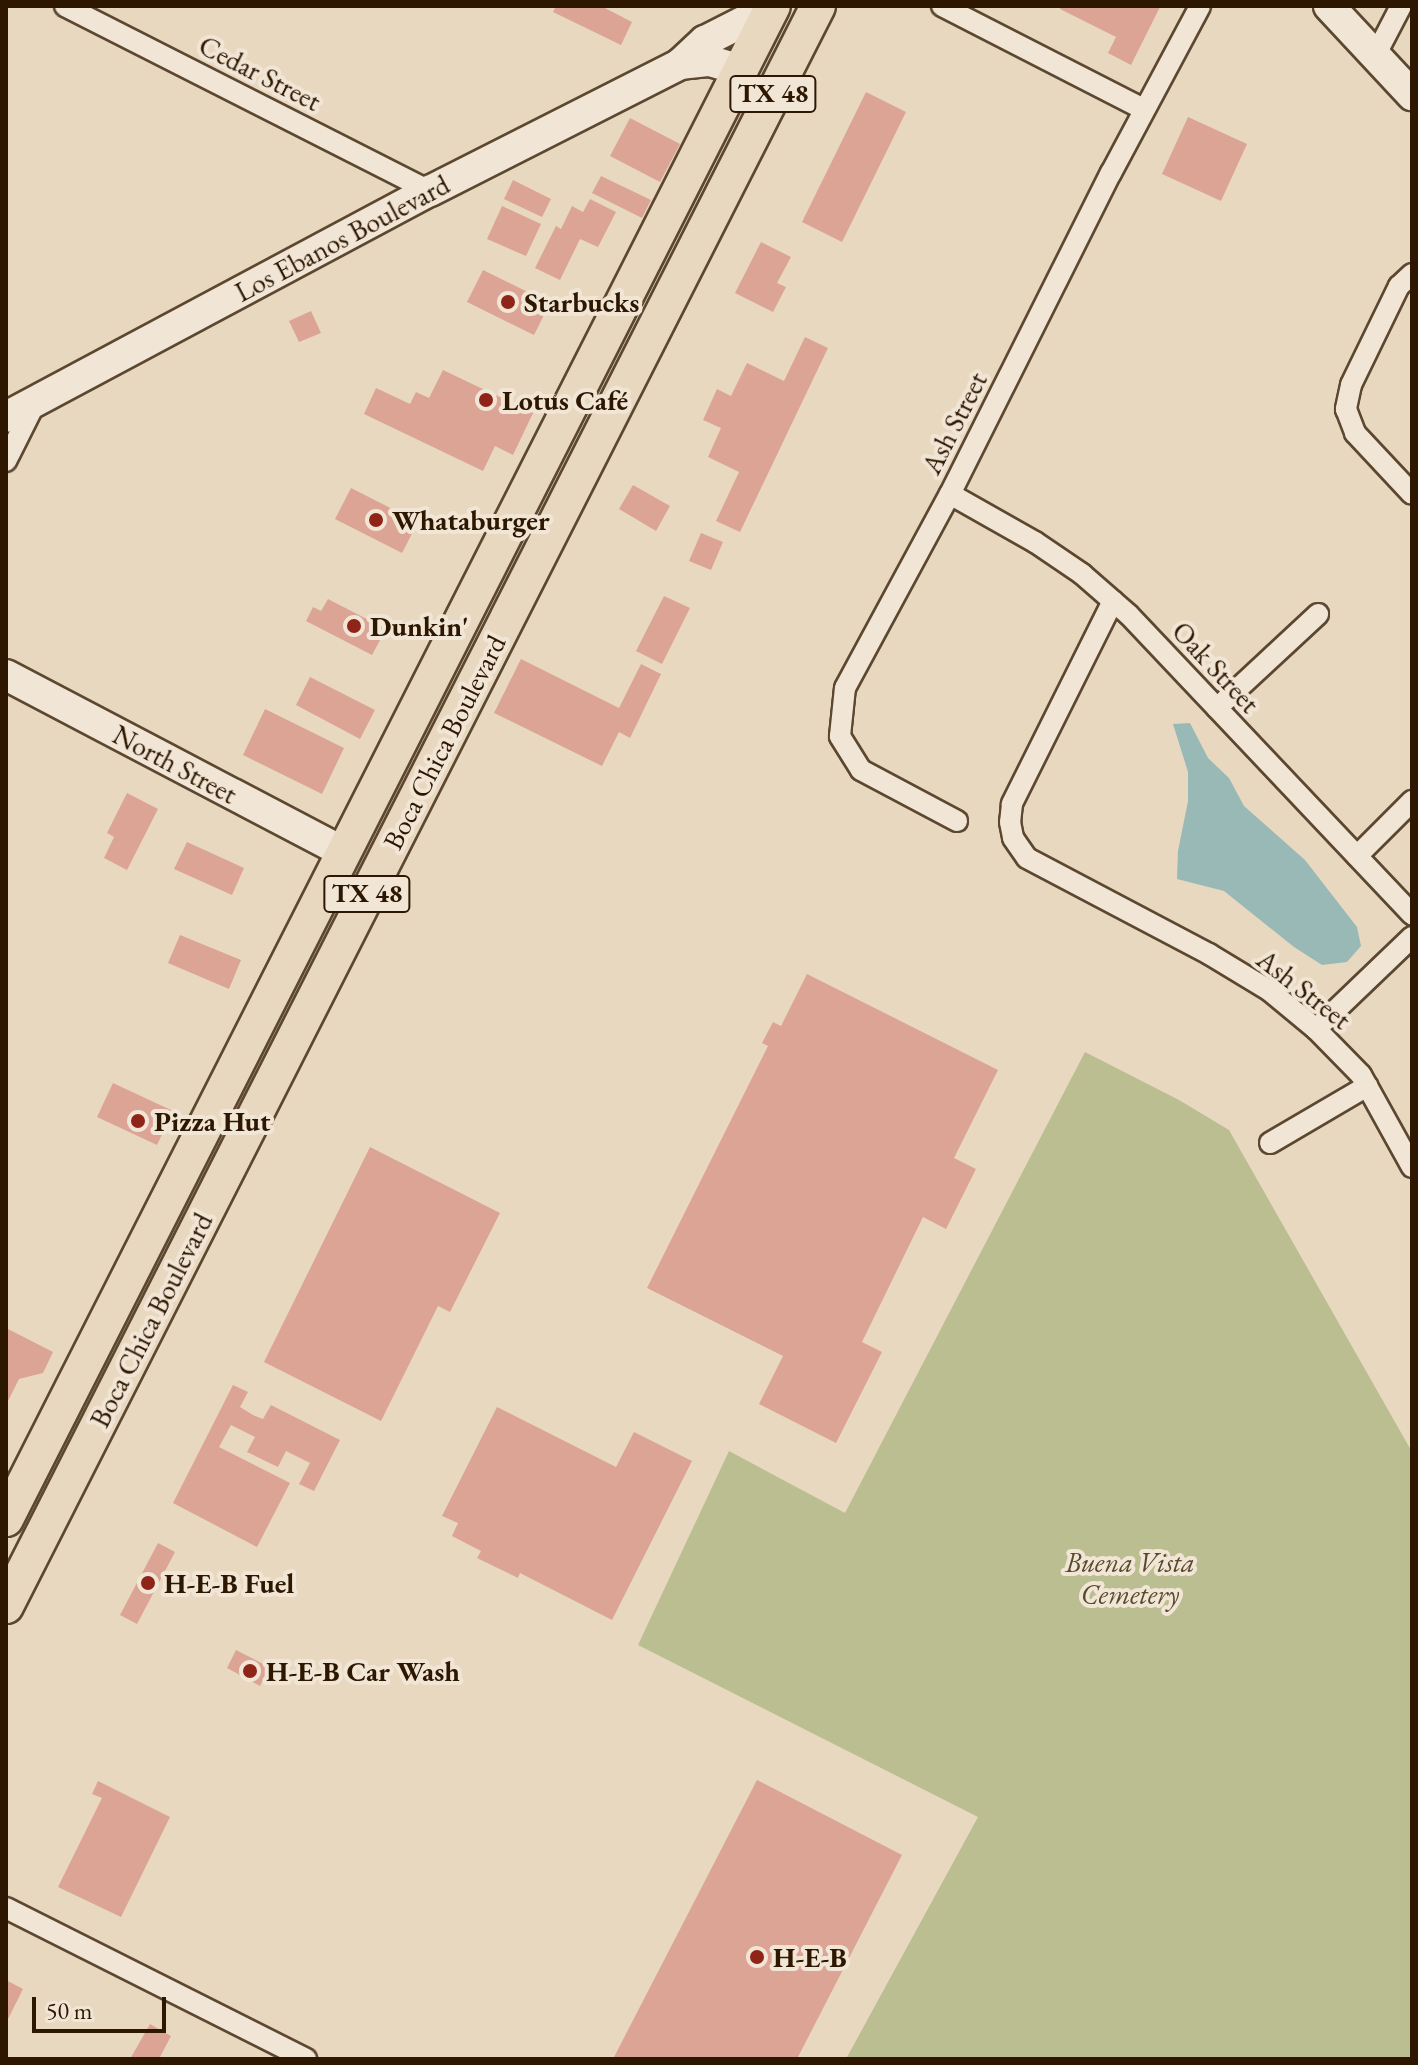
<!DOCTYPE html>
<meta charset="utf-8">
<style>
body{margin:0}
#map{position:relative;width:1418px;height:2065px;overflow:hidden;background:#e9d8c0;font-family:"EB Garamond",serif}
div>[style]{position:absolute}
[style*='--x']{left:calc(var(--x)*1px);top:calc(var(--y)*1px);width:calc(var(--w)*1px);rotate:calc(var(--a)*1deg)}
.green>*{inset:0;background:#babe90}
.water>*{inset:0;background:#98b9b6}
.building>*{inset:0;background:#dba495}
.roads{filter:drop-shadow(2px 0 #5c4730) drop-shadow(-2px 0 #5c4730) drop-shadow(0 2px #5c4730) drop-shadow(0 -2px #5c4730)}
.street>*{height:20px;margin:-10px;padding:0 10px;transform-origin:10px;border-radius:10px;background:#f1e6d6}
.secondary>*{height:30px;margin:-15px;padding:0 15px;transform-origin:15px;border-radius:15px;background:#f1e6d6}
.primary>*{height:34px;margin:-17px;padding:0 17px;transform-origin:17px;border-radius:17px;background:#e9d8c0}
.dots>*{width:22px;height:22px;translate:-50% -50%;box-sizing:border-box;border:4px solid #f1e6d6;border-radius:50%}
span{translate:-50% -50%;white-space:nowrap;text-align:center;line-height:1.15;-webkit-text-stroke:8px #f1e6d6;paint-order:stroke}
.shield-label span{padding:2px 6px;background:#f1e6d6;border:2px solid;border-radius:6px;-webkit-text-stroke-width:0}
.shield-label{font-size:26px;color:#2d1700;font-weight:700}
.street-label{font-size:28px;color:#2d1700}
.poi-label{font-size:28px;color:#2d1700;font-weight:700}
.left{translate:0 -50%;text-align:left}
.park-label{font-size:28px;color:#57492b;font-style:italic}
.frame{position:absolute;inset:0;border:8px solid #2d1700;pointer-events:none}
.scale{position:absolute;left:32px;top:1997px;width:134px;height:36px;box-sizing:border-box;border:4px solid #2d1700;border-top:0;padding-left:10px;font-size:24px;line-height:28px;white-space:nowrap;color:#2d1700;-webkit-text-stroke:6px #f1e6d6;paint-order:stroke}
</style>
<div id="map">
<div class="green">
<i style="clip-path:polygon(1085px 1052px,1179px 1100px,1229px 1130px,1412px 1452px,1412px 2059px,846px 2059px,978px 1817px,638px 1645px,729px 1451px,845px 1513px)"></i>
</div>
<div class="water">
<i style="clip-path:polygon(1190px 723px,1208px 758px,1229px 778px,1244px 806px,1305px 860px,1357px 927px,1361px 946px,1347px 962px,1322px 965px,1294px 947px,1224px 891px,1177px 879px,1178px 851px,1188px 801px,1188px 772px,1173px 724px)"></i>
</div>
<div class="building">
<i style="clip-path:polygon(556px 6px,601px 6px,632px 22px,621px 45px,553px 12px)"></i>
<i style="clip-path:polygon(1062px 6px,1158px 6px,1160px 7px,1131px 65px,1108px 53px,1116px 37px,1060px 9px)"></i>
<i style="clip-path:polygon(866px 92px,906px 112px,842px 242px,802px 222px)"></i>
<i style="clip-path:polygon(1188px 117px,1247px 144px,1221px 201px,1162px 174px)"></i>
<i style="clip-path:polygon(630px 118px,680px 144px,660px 182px,610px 156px)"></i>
<i style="clip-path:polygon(601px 176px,651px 200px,642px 218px,592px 193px)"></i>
<i style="clip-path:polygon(513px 180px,551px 199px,542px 217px,504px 199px)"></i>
<i style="clip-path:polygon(590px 199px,616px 212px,598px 247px,580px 239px,560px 280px,535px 268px,556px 226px,561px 229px,572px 206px,583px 212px)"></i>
<i style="clip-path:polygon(502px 206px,541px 224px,526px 256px,487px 239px)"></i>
<i style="clip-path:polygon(761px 242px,791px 257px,777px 283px,786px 287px,773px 312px,735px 293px)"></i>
<i style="clip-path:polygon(483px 270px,550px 303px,534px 335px,467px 302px)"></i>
<i style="clip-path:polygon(311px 311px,321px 333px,299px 342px,289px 321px)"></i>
<i style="clip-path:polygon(805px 337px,828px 348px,740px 532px,716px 521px,739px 472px,708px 457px,721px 428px,703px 420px,717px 389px,731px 396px,747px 363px,784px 381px)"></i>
<i style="clip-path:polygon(443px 370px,533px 413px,513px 455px,495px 446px,483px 471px,364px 414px,376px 388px,410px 404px,416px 392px,429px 398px)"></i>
<i style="clip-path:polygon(633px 485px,670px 506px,656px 531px,619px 509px)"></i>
<i style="clip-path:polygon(351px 488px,418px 522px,402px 553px,335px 519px)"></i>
<i style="clip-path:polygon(701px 533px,723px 542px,711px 570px,689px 561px)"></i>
<i style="clip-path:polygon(664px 596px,690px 608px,662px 664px,636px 651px)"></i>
<i style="clip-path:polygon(328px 599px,386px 629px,372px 655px,306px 621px,313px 607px,321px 611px)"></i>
<i style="clip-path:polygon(521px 659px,619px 708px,641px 664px,661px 674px,630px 738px,619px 732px,602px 766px,494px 713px)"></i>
<i style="clip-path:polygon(310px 677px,375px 710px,360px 739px,296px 705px)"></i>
<i style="clip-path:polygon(265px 709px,344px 748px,322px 794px,243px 755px)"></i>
<i style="clip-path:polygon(127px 793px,158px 809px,127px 870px,104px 858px,114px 837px,107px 833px)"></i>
<i style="clip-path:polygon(187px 842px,244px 868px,232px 895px,174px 869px)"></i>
<i style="clip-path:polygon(180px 935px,241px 960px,229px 989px,168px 963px)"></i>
<i style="clip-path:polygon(807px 974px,998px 1070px,954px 1158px,976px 1169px,946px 1229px,923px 1217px,862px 1342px,882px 1352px,836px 1443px,759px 1404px,783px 1356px,647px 1288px,768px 1046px,762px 1043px,773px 1022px,781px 1026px)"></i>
<i style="clip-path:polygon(113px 1083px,173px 1111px,157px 1145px,97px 1117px)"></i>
<i style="clip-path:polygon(370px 1147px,500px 1213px,450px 1312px,438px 1306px,381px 1421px,264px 1362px)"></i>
<i style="clip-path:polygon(6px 1328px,53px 1352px,43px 1373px,19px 1379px,6px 1405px)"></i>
<i style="clip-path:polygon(233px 1385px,248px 1392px,240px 1407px,253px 1415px,263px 1419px,271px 1405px,340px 1440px,314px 1491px,299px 1484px,310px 1463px,286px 1451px,278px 1467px,247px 1452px,255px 1437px,231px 1425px,219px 1447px,290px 1483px,257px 1547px,173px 1503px)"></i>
<i style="clip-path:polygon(497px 1407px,616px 1467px,634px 1432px,692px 1461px,612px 1620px,520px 1573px,518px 1578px,477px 1558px,481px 1551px,452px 1536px,458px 1523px,442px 1516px)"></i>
<i style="clip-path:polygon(158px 1543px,175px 1552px,137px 1624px,120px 1615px)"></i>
<i style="clip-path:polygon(236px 1650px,269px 1667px,260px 1686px,227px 1668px)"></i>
<i style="clip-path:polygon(757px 1780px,902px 1855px,797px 2059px,613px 2059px)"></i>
<i style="clip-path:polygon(98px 1781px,170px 1817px,121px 1917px,58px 1887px,102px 1798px,92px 1794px)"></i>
<i style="clip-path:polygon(6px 1980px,23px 1989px,6px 2023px)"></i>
<i style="clip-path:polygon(150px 2024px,171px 2036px,159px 2059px,130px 2059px)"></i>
</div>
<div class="roads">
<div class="street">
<i style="--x:65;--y:6;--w:409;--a:26.9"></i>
<i style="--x:942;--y:6;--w:226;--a:27.1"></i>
<i style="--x:1375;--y:56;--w:56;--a:-62.5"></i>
<i style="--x:1412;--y:274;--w:18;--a:137"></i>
<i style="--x:1399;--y:286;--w:110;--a:115.9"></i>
<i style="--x:1351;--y:385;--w:25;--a:102"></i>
<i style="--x:1346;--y:409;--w:26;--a:69"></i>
<i style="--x:1355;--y:433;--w:83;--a:46.9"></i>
<i style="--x:6;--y:461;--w:67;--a:-63.4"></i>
<i style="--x:950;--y:494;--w:98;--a:29.5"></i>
<i style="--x:1035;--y:542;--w:57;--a:34.2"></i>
<i style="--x:1082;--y:574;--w:62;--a:41.1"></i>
<i style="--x:1129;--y:615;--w:412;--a:46.6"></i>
<i style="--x:1113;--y:601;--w:227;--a:116.5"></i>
<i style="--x:1012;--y:804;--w:18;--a:96"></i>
<i style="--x:1010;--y:822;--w:16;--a:79"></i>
<i style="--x:1013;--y:838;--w:24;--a:55"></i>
<i style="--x:1027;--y:858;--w:206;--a:27.8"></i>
<i style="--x:1209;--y:954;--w:71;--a:31.2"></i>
<i style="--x:1270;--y:991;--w:60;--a:39.6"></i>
<i style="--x:1316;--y:1029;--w:64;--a:45.6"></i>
<i style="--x:1361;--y:1075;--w:105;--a:61"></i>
<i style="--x:1217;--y:708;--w:138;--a:-42.9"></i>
<i style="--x:957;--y:821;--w:109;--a:-152"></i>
<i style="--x:861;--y:770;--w:40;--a:-122"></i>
<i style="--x:840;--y:736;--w:48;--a:-84.1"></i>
<i style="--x:845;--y:688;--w:221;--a:-61.6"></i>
<i style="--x:950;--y:494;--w:359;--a:-63.4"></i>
<i style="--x:1111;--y:173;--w:189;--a:-61.9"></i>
<i style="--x:1357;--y:856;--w:78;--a:-45"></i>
<i style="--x:1316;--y:1029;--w:133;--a:-43.8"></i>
<i style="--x:1270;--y:1143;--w:113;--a:-30.4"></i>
<i style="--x:6;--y:1908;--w:336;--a:26.7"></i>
</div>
<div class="secondary">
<i style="--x:1329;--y:6;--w:122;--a:47"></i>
<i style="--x:680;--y:64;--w:30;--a:-6"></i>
<i style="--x:710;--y:61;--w:32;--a:16"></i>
<i style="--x:6;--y:417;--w:480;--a:-28.1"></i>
<i style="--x:430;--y:191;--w:280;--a:-26.9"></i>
<i style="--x:680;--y:64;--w:34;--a:-43"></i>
<i style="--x:705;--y:41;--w:75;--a:-26.9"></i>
<i style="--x:6;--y:675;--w:383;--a:27.7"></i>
</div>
<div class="primary">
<i style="--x:6;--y:1519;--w:1696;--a:-63.12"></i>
<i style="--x:6;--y:1606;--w:1794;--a:-63.09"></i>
</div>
</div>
<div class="dots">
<i style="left:508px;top:302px;background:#8f2418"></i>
<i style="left:486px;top:400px;background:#8f2418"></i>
<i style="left:376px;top:520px;background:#8f2418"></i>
<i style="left:354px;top:626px;background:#8f2418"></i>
<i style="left:138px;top:1121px;background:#8f2418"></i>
<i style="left:148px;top:1583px;background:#8f2418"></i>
<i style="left:250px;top:1671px;background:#8f2418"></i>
<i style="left:757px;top:1957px;background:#8f2418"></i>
</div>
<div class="shield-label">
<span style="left:773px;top:94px">TX 48</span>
<span style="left:367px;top:894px">TX 48</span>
</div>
<div class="street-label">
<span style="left:260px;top:73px;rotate:27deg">Cedar Street</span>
<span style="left:342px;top:238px;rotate:-28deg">Los Ebanos Boulevard</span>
<span style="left:954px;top:423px;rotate:-63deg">Ash Street</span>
<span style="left:1216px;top:667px;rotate:47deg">Oak Street</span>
<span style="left:444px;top:742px;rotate:-63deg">Boca Chica Boulevard</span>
<span style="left:175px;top:764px;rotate:28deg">North Street</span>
<span style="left:1304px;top:989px;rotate:38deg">Ash Street</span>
<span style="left:151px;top:1320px;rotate:-63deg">Boca Chica Boulevard</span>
</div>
<div class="poi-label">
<span class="left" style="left:524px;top:302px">Starbucks</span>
<span class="left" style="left:502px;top:400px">Lotus Café</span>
<span class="left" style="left:392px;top:520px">Whataburger</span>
<span class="left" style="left:370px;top:626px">Dunkin'</span>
<span class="left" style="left:154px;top:1121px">Pizza Hut</span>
<span class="left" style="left:164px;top:1583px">H-E-B Fuel</span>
<span class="left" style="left:266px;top:1671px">H-E-B Car Wash</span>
<span class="left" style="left:773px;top:1957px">H-E-B</span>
</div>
<div class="park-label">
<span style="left:1130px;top:1578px">Buena Vista<br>Cemetery</span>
</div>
<div class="frame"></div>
<div class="scale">50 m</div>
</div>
